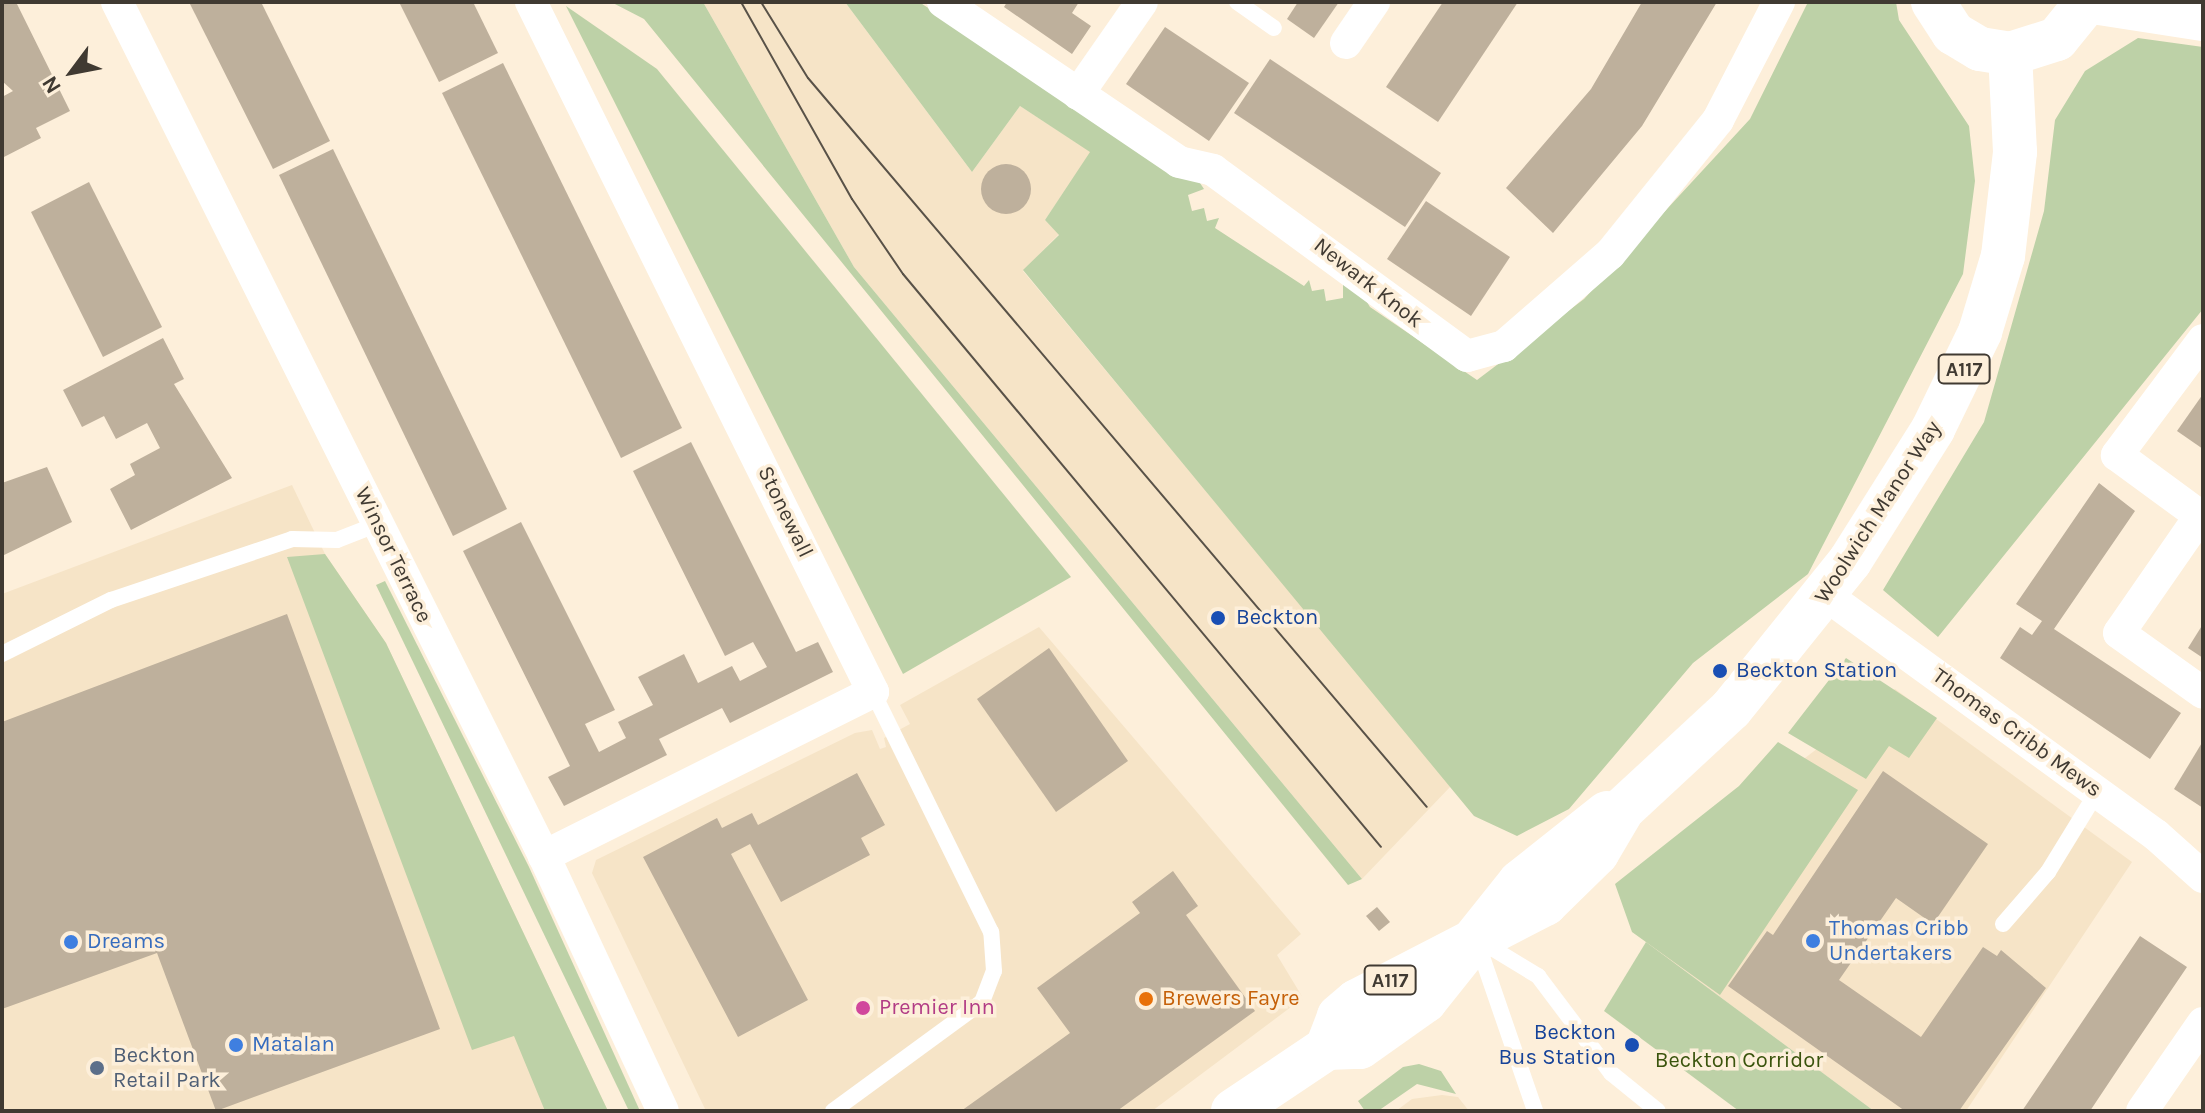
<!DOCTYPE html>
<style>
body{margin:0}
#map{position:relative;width:2205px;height:1113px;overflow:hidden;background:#fdefda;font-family:Karla,sans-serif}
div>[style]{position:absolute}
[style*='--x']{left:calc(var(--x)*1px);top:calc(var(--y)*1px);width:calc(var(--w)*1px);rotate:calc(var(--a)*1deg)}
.built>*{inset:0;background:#f6e4c7}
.green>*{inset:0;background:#bdd1a7}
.building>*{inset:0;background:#beb09c}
.round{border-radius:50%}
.lane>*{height:16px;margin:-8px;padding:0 8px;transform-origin:8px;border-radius:8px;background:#fff}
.street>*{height:32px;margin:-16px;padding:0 16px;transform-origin:16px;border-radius:16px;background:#fff}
.secondary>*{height:44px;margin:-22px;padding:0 22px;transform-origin:22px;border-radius:22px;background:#fff}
.primary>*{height:44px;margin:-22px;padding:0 22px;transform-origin:22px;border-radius:22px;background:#fff}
.tram>*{height:2px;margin:-1px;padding:0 1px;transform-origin:1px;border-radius:1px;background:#595248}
.dots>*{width:22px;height:22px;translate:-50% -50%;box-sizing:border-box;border:4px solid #fdefda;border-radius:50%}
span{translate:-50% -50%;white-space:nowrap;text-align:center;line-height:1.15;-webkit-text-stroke:7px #fdefda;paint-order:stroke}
.shield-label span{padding:2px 6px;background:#fdefda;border:2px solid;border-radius:6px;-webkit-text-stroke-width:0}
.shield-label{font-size:20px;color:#403a32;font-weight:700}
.street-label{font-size:22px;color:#403a32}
.transit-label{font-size:22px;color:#164399}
.left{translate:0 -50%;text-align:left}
.right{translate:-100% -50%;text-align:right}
.shop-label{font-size:22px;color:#366cbe}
.food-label{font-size:22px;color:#c56008}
.hotel-label{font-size:22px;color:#b23c85}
.service-label{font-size:22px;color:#4e5e75}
.park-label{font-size:22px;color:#3a540d}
.frame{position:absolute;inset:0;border:4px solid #403a32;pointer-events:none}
.north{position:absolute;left:32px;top:32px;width:80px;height:80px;-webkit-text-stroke:6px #fdefda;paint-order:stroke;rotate:238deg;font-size:22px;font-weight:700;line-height:32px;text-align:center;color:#403a32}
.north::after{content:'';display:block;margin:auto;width:28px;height:36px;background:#403a32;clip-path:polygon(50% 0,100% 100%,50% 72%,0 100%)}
</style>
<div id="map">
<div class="built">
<i style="clip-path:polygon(703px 2px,845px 2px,972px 172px,1020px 106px,1091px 152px,1045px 220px,1059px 234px,1023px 271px,1451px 786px,1362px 879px,854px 267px)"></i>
<i style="clip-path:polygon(292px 485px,325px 554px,386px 643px,608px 1111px,2px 1111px,2px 594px)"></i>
<i style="clip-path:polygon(1039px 627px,1301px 934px,1277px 955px,1303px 998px,1152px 1111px,706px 1111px,592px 873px,596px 860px,855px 733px,872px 730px,880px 749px,886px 747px,884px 738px,910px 724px,900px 705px)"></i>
<i style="clip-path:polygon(1895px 689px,2132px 862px,1966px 1111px,1874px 1111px,1646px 942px,1633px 890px)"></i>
<i style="clip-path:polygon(1442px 1095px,1458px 1097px,1469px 1111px,1396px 1111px,1412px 1099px)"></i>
</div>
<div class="green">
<i style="clip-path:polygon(611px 2px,703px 2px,854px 267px,1362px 879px,1348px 885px,644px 19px)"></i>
<i style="clip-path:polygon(845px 2px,919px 2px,1200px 183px,1204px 189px,1188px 195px,1192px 211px,1204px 208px,1207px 221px,1219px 218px,1215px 228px,1304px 286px,1309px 280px,1312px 291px,1324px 289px,1326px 301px,1343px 298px,1343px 282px,1359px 289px,1370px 307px,1477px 380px,1584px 299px,1750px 119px,1808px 2px,1896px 2px,1899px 20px,1969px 126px,1975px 181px,1963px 274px,1808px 574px,1693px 663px,1569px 809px,1517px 836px,1474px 816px,1023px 270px,1059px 235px,1045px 220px,1090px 152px,1020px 106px,972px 172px)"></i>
<i style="clip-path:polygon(566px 6px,657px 69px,1071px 577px,903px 674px)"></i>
<i style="clip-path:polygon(2138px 38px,2203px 47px,2203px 309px,1938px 637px,1883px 590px,1984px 422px,2044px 211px,2055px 120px,2085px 71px)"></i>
<i style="clip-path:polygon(325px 554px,386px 643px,608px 1111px,545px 1111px,514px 1036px,472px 1050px,287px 557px)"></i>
<i style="clip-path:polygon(385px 581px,529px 867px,640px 1111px,629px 1111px,376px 585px)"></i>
<i style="clip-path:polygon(1846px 658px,1937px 718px,1909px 758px,1889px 746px,1866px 779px,1788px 733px)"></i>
<i style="clip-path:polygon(1778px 742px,1858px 790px,1720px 995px,1632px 932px,1615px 884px,1739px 786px)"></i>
<i style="clip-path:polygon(1646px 942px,1874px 1111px,1739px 1111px,1604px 1011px)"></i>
<i style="clip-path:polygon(1419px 1064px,1441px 1071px,1456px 1094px,1417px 1084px,1378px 1111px,1365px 1111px,1358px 1101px,1403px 1067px)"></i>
</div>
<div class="building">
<i style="clip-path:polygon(2px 2px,16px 2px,70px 111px,36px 128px,41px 138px,2px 158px,2px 97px,13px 91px,2px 81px)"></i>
<i style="clip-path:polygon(189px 2px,261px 2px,330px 141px,273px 169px)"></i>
<i style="clip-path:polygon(399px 2px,473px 2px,498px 53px,439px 82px)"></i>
<i style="clip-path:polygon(1007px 2px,1079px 2px,1072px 13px,1091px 26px,1072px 54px,1004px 7px)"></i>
<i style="clip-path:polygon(1298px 2px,1339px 2px,1314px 38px,1287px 19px)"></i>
<i style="clip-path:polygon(1443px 2px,1518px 2px,1438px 122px,1386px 87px)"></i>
<i style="clip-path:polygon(1642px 2px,1717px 2px,1642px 126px,1553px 233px,1506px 188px,1591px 89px)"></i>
<i style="clip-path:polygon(1165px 27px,1249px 83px,1209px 141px,1126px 84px)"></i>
<i style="clip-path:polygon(1270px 59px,1441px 173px,1405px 227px,1234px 113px)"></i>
<i style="clip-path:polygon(503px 63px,682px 428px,621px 458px,442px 93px)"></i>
<i style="clip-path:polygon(333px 149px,507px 509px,453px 536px,279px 175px)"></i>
<i class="round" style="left:981px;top:164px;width:50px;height:50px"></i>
<i style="clip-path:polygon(89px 182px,162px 327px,103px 357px,31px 212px)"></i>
<i style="clip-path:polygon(1426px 201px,1510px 257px,1471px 316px,1387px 259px)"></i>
<i style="clip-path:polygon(163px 338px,184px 379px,174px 384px,232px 478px,131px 530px,110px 489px,135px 475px,130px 464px,160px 448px,147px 423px,116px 439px,104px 416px,82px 427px,63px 390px)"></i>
<i style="clip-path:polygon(2203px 394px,2203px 449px,2177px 431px)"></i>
<i style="clip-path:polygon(691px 442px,796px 652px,818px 642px,833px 672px,730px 723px,722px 708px,659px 739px,667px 755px,564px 806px,548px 777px,570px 766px,463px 551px,521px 522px,615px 710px,585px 724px,599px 752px,626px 738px,618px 722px,653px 705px,638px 677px,684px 654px,698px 683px,732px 666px,740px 681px,767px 667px,753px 642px,725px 656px,633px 471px)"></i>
<i style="clip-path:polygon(47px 467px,72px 522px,2px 556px,2px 483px)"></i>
<i style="clip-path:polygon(2099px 483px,2135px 511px,2054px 629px,2181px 713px,2150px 759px,2000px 658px,2020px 627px,2032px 635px,2042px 621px,2016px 604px)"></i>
<i style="clip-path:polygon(287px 614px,440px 1029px,216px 1111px,157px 953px,2px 1009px,2px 722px)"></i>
<i style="clip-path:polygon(2203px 624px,2203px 658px,2188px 648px)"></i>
<i style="clip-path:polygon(1049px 648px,1128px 761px,1056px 812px,977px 699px)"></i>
<i style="clip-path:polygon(2203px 741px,2203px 808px,2174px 789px)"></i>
<i style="clip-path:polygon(1883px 771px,1988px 844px,1933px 924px,1896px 898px,1839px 980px,1921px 1037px,1983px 947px,1997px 956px,2001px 950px,2046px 988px,1959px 1111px,1905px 1111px,1728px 986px,1767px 931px,1773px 935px)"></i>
<i style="clip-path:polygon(857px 773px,885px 825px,861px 838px,870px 855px,781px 902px,750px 844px,731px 854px,808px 1000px,738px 1037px,643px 857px,717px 818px,722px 828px,752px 813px,758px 825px)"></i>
<i style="clip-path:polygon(1173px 871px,1198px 906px,1186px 915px,1255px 1011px,1117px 1111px,961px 1111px,1070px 1033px,1037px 988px,1140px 913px,1132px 902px)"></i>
<i style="clip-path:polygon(1377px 907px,1390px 922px,1379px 931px,1366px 916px)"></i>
<i style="clip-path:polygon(2140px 936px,2187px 967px,2130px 1051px,2090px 1111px,2022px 1111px)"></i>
</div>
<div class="lane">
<i style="--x:1237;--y:2;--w:45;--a:35.1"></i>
<i style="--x:2;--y:654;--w:122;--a:-26.4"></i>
<i style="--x:111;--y:600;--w:191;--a:-18.6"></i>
<i style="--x:292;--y:539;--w:45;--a:1.3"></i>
<i style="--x:337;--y:540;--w:44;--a:-21.3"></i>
<i style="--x:2003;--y:924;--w:69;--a:-49.1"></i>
<i style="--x:2048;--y:872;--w:94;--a:-58.5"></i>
<i style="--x:1482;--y:942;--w:66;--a:31.3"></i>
<i style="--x:1538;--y:976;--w:121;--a:53"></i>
<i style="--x:1611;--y:1073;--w:60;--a:39"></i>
<i style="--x:1478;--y:945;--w:176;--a:71"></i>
<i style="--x:833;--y:1111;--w:185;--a:-36.2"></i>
<i style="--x:982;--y:1002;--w:33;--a:-69"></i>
<i style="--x:994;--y:971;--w:39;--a:-94"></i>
<i style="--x:991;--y:932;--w:267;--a:-116.2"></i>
</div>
<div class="street">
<i style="--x:117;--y:2;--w:955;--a:63.43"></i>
<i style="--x:544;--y:856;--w:281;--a:65"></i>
<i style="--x:531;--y:2;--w:770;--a:63.63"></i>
<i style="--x:873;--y:692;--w:368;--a:153.5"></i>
<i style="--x:943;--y:2;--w:285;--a:34.1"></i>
<i style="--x:1179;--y:162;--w:35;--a:13"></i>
<i style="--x:1213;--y:170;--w:315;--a:36.2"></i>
<i style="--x:1467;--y:356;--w:38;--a:-15"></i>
<i style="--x:1504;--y:346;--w:140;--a:-41"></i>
<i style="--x:1610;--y:254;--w:172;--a:-51.1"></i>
<i style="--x:1718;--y:120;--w:133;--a:-62.7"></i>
<i style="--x:1346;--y:43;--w:50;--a:-55.7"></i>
<i style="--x:1078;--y:94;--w:112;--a:-55.2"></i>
<i style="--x:2203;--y:340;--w:144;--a:126.8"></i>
<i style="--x:2117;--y:455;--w:103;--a:36.3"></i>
<i style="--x:2200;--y:516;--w:142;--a:124.7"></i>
<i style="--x:2119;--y:633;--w:103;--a:35.5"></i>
<i style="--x:1827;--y:596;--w:407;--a:36"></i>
<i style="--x:2156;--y:835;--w:63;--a:41.8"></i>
<i style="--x:2142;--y:1111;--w:107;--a:-55.3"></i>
</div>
<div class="secondary">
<i style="--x:2093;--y:2;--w:111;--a:8.8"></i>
</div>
<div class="primary">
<i style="--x:1933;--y:2;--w:37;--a:57"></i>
<i style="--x:1953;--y:33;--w:31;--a:31"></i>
<i style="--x:1980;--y:49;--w:30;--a:9"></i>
<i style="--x:2010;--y:54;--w:49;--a:-17.7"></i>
<i style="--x:2057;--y:39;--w:48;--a:-51"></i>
<i style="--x:1327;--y:1048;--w:34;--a:-69"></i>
<i style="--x:1339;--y:1016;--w:23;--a:-40"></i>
<i style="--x:1357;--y:1001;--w:212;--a:-27.3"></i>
<i style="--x:1545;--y:904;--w:73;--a:-44.4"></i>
<i style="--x:1597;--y:853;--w:51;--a:-59.4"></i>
<i style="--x:1623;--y:809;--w:147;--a:-42.8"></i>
<i style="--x:1731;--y:709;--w:190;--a:-51.2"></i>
<i style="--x:1850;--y:561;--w:156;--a:-57.8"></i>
<i style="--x:1933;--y:429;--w:108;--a:-64.1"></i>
<i style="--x:1980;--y:332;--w:79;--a:-73.2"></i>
<i style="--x:2003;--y:256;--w:105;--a:-83.4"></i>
<i style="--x:2015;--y:152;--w:98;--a:-92.9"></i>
<i style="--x:1233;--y:1111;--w:113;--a:-33.8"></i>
<i style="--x:1327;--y:1048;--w:33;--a:-2"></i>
<i style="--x:1360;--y:1047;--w:80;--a:-35.3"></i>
<i style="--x:1425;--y:1001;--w:152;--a:-51.4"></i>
<i style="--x:1520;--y:882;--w:111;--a:-38.4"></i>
</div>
<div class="tram">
<i style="--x:741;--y:2;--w:226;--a:60.6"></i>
<i style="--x:852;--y:199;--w:91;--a:55.8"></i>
<i style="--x:903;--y:274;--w:746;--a:50.16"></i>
<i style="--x:761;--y:2;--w:89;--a:58.3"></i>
<i style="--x:808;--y:78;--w:956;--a:49.67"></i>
</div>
<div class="dots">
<i style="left:1218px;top:618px;background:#1a4fb4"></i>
<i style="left:1720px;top:671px;background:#1a4fb4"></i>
<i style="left:1813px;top:941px;background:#3f7fe0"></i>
<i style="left:71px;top:942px;background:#3f7fe0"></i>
<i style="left:1146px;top:999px;background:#e8710a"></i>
<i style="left:863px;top:1008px;background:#d1479c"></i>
<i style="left:236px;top:1045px;background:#3f7fe0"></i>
<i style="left:1632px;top:1045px;background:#1a4fb4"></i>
<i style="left:97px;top:1068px;background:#5c6f8a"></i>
</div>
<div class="shield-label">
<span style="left:1964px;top:369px">A117</span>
<span style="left:1390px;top:980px">A117</span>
</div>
<div class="street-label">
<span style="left:1368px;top:283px;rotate:38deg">Newark Knok</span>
<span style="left:785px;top:512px;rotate:64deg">Stonewall</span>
<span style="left:1878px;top:512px;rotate:-57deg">Woolwich Manor Way</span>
<span style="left:393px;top:555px;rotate:64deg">Winsor Terrace</span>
<span style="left:2017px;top:733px;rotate:36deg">Thomas Cribb Mews</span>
</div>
<div class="transit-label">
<span class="left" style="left:1236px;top:618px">Beckton</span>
<span class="left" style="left:1736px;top:671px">Beckton Station</span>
<span class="right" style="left:1616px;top:1045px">Beckton<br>Bus Station</span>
</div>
<div class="shop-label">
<span class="left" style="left:1829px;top:941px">Thomas Cribb<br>Undertakers</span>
<span class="left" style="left:87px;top:942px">Dreams</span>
<span class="left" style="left:252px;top:1045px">Matalan</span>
</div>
<div class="food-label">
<span class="left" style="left:1162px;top:999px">Brewers Fayre</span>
</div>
<div class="hotel-label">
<span class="left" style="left:879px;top:1008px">Premier Inn</span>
</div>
<div class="service-label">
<span class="left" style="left:113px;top:1068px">Beckton<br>Retail Park</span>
</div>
<div class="park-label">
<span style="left:1739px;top:1061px">Beckton Corridor</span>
</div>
<div class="frame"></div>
<div class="north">N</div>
</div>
